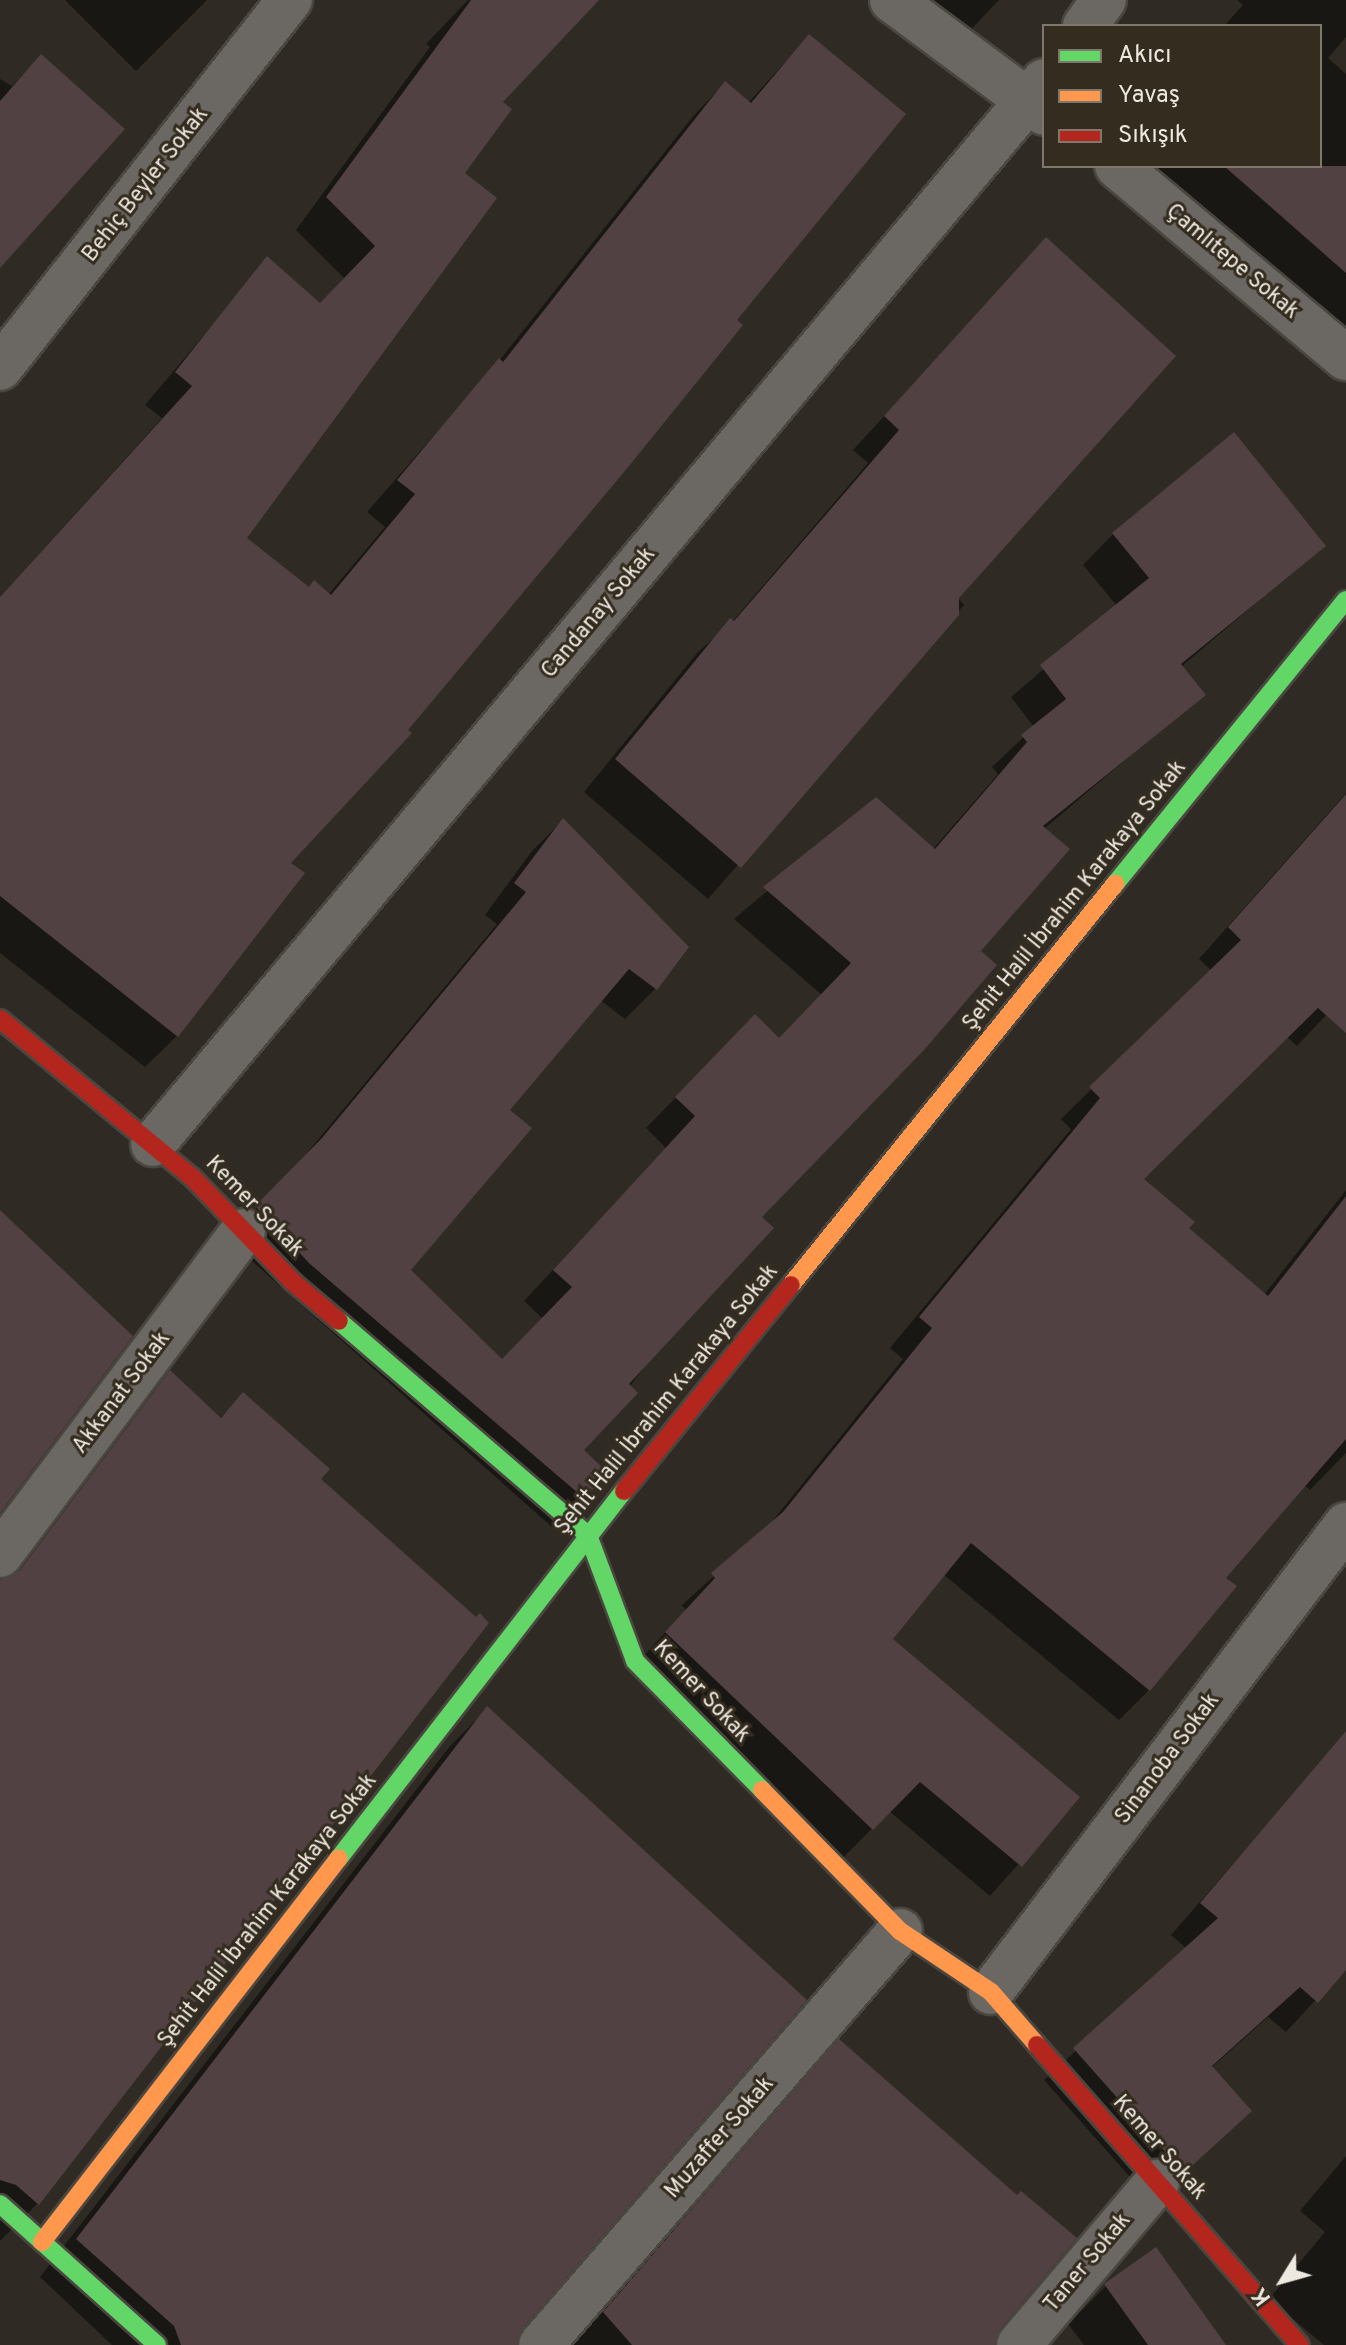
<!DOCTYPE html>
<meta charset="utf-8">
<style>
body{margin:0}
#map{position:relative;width:1346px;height:2345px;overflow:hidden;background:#2f2b24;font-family:Overpass,sans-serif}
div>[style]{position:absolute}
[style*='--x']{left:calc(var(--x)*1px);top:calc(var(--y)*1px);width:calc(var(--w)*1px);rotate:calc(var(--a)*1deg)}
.shadow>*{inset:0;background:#0007}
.building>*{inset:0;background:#514143}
.roads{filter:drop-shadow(2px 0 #4a4640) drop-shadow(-2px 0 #4a4640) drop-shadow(0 2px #4a4640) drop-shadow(0 -2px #4a4640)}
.street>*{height:44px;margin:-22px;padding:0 22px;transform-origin:22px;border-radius:22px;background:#6b6762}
.fast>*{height:18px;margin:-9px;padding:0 9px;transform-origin:9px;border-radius:9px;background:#63d668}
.slow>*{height:18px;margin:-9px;padding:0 9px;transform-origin:9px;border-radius:9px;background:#ff974d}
.jam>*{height:18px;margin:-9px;padding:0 9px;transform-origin:9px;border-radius:9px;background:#b3261e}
span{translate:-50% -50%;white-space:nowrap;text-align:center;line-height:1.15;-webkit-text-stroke:6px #342c1f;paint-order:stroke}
.street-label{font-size:22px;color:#ede8e0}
.legend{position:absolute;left:1042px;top:24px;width:280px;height:144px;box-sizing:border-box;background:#342c1f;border:2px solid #7e776c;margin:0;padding:10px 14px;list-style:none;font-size:24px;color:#ede8e0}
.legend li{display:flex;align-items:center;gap:16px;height:40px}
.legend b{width:40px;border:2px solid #7e776c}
.north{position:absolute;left:1242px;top:2241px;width:80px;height:80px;-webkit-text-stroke:6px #342c1f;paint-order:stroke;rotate:233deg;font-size:22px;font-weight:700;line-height:32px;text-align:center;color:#ede8e0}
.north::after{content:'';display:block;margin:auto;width:28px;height:36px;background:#ede8e0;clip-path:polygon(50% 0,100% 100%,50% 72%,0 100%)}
</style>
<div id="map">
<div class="shadow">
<i style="clip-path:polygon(65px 0,207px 0,136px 71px)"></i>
<i style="clip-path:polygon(468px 0,596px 0,500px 102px,244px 539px,308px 589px,328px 595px,385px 527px,367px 512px,499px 361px,694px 115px,725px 83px,748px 103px,809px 36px,734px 320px,288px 863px,177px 1036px,145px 1067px,0 953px,0 597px,162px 418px,145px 405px,268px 259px,319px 305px,344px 278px,296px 230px,430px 47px,426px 44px)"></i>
<i style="clip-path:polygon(911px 0,999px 0,959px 42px)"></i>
<i style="clip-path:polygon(1237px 0,1346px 0,1346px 37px,1328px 58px,1346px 74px,1346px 333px,1240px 240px,1225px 256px,1124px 166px,1320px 166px,1320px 26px,1224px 26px,1243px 5px)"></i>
<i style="clip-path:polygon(41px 57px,0 265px,0 79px,12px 86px)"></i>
<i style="clip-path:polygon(1046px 240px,957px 597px,964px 605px,708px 899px,584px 792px,698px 652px,732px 622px,868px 463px,853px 450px)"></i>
<i style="clip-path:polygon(1113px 534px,1323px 546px,1181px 667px,1203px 694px,1044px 829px,979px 951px,759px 1217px,581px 1450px,604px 1472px,553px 1528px,226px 1238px,292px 1171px,497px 924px,485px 915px,532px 851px,563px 820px,656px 988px,625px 1019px,600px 1000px,507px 1110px,408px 1270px,501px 1362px,543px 1319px,524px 1301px,666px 1148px,646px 1128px,725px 1047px,778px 1041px,822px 995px,734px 919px,876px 799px,933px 849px,998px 774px,992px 767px,1034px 727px,1011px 697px,1117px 606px,1083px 565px)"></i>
<i style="clip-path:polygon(1346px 793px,1346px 994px,1297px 1046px,1287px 1037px,1141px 1180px,1187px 1228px,1264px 1295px,1346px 1190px,1346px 1453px,1310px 1490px,1304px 1485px,1224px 1578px,1149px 1690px,1119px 1720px,943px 1574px,890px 1639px,1078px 1797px,990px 1896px,889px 1811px,842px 1859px,636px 1664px,686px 1610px,682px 1605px,766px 1529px,903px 1359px,890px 1348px,1071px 1129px,1061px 1119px,1212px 971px,1199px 959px)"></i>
<i style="clip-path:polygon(170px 1373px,219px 1419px,243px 1395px,319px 1480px,476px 1620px,486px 1623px,37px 2204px,0 2241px,0 1581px,133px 1410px)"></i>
<i style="clip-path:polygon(487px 1709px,520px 2328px,516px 2345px,112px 2345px,40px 2277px,450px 1746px)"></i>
<i style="clip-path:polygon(1328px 1755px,1346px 1771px,1346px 1967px,1286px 2032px,1268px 2017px,1211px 2068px,1249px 2111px,1152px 2202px,1044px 2080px,1187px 1949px,1171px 1935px)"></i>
<i style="clip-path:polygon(839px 2042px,998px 2328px,993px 2345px,572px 2345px)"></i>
<i style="clip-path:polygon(1346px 2156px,1346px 2345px,1324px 2345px,1269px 2299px,1325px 2232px,1300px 2211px)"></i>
<i style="clip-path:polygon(1106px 2286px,1224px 2345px,1084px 2345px,1068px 2324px)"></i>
</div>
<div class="building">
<i style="clip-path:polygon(471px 0,599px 0,503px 102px,512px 109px,465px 173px,497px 198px,247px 538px,309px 587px,314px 580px,331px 595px,415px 494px,397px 480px,499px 358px,503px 362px,725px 81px,751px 103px,809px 34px,906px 114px,737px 320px,743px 325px,629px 466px,408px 730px,412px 733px,291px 863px,305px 873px,178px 1037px,0 896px,0 597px,192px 386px,175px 372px,267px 256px,320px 303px,375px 246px,326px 197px)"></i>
<i style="clip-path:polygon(41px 54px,125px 129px,0 268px,0 101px)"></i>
<i style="clip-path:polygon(1224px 166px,1346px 166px,1346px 273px)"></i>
<i style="clip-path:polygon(1046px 237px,1176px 356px,959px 598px,959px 615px,741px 868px,615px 759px,730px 618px,734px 621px,899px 430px,884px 416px)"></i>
<i style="clip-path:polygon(1234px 432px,1326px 546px,1181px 664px,1206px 695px,1043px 826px,1070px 849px,981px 951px,997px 965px,924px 1050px,762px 1217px,774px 1228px,629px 1384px,638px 1393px,584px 1450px,607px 1472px,585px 1499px,310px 1264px,255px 1206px,322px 1138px,526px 892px,514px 883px,563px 818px,689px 947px,657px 990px,629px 969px,510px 1110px,532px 1128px,411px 1270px,502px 1359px,572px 1287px,553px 1270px,695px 1116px,675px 1097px,755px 1014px,779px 1038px,851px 963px,763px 887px,876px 797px,935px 849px,1027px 742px,1021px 735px,1066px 699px,1040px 665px,1149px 578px,1112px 533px)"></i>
<i style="clip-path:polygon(1346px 794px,1346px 1033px,1318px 1008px,1144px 1179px,1195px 1222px,1189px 1228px,1268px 1296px,1346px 1196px,1346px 1439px,1226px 1578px,1237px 1586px,1150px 1691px,971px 1543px,893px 1639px,1080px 1797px,1022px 1867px,920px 1782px,873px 1830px,665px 1632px,715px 1578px,711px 1573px,783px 1512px,932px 1328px,919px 1317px,1100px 1098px,1089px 1087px,1241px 940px,1228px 927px)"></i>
<i style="clip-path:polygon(0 1210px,133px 1336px,0 1513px)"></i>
<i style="clip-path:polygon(170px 1370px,221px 1418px,243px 1392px,330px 1469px,321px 1479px,476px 1617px,480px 1613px,489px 1623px,39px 2205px,16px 2185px,0 2180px,0 1580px,20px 1570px)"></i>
<i style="clip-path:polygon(487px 1706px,807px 2000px,522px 2329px,517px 2345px,181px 2345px,174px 2326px,76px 2239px)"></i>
<i style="clip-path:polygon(1346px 1731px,1346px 1970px,1318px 2003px,1300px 1987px,1212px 2066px,1252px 2111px,1184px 2173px,1073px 2048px,1218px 1918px,1200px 1903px)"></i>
<i style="clip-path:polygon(839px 2039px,1017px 2195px,1021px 2191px,1077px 2238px,1000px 2329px,995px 2345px,632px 2345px,603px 2312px)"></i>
<i style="clip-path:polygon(1156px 2247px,1226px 2345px,1148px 2345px,1104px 2284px)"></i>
</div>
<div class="roads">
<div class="street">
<i style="--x:892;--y:0;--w:189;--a:36.6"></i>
<i style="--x:1085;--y:26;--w:32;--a:-54"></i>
<i style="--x:1117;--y:166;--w:299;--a:40"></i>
<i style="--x:0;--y:368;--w:469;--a:-51.8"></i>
<i style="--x:153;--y:1144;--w:1387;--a:-50.03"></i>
<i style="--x:0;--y:1555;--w:405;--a:-53.1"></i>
<i style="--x:991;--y:1992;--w:587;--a:-52.76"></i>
<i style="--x:541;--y:2345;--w:548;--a:-49.07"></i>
<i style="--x:1019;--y:2345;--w:214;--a:-49.7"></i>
</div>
<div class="fast">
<i style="--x:1115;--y:884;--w:366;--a:-50.9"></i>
<i style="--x:339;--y:1321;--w:328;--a:40.7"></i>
<i style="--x:588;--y:1535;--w:134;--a:69.5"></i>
<i style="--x:635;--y:1661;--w:181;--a:45.4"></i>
<i style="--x:339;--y:1858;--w:465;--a:-52.2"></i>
<i style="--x:0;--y:2204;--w:211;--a:41.9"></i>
</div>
<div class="slow">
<i style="--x:791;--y:1285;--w:516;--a:-51.06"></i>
<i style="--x:762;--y:1790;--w:197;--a:45.6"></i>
<i style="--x:900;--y:1931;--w:110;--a:33.8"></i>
<i style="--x:991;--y:1992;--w:70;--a:49"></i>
<i style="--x:42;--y:2242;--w:485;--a:-52.3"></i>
</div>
<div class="jam">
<i style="--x:0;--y:1019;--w:249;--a:39.5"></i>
<i style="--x:192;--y:1177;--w:146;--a:46.1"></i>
<i style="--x:293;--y:1282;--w:60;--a:40.3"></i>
<i style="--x:624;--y:1491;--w:265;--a:-51"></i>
<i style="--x:1037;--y:2045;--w:399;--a:48.8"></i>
</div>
</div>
<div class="street-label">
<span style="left:146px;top:185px;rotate:-52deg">Behiç Beyler Sokak</span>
<span style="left:1232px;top:262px;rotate:40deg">Çamlıtepe Sokak</span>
<span style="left:599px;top:613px;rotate:-50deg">Candanay Sokak</span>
<span style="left:1075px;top:896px;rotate:-51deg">Şehit Halil İbrahim Karakaya Sokak</span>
<span style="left:254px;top:1207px;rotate:46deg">Kemer Sokak</span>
<span style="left:122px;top:1393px;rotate:-53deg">Akkanat Sokak</span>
<span style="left:667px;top:1400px;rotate:-51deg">Şehit Halil İbrahim Karakaya Sokak</span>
<span style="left:701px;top:1692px;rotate:47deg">Kemer Sokak</span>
<span style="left:1168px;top:1759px;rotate:-53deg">Sinanoba Sokak</span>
<span style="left:268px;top:1911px;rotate:-52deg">Şehit Halil İbrahim Karakaya Sokak</span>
<span style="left:720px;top:2138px;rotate:-49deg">Muzaffer Sokak</span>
<span style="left:1159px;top:2148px;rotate:49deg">Kemer Sokak</span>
<span style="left:1088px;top:2263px;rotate:-50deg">Taner Sokak</span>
</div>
<ul class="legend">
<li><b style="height:10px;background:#63d668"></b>Akıcı</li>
<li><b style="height:10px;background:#ff974d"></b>Yavaş</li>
<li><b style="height:10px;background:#b3261e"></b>Sıkışık</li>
</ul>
<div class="north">K</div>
</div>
